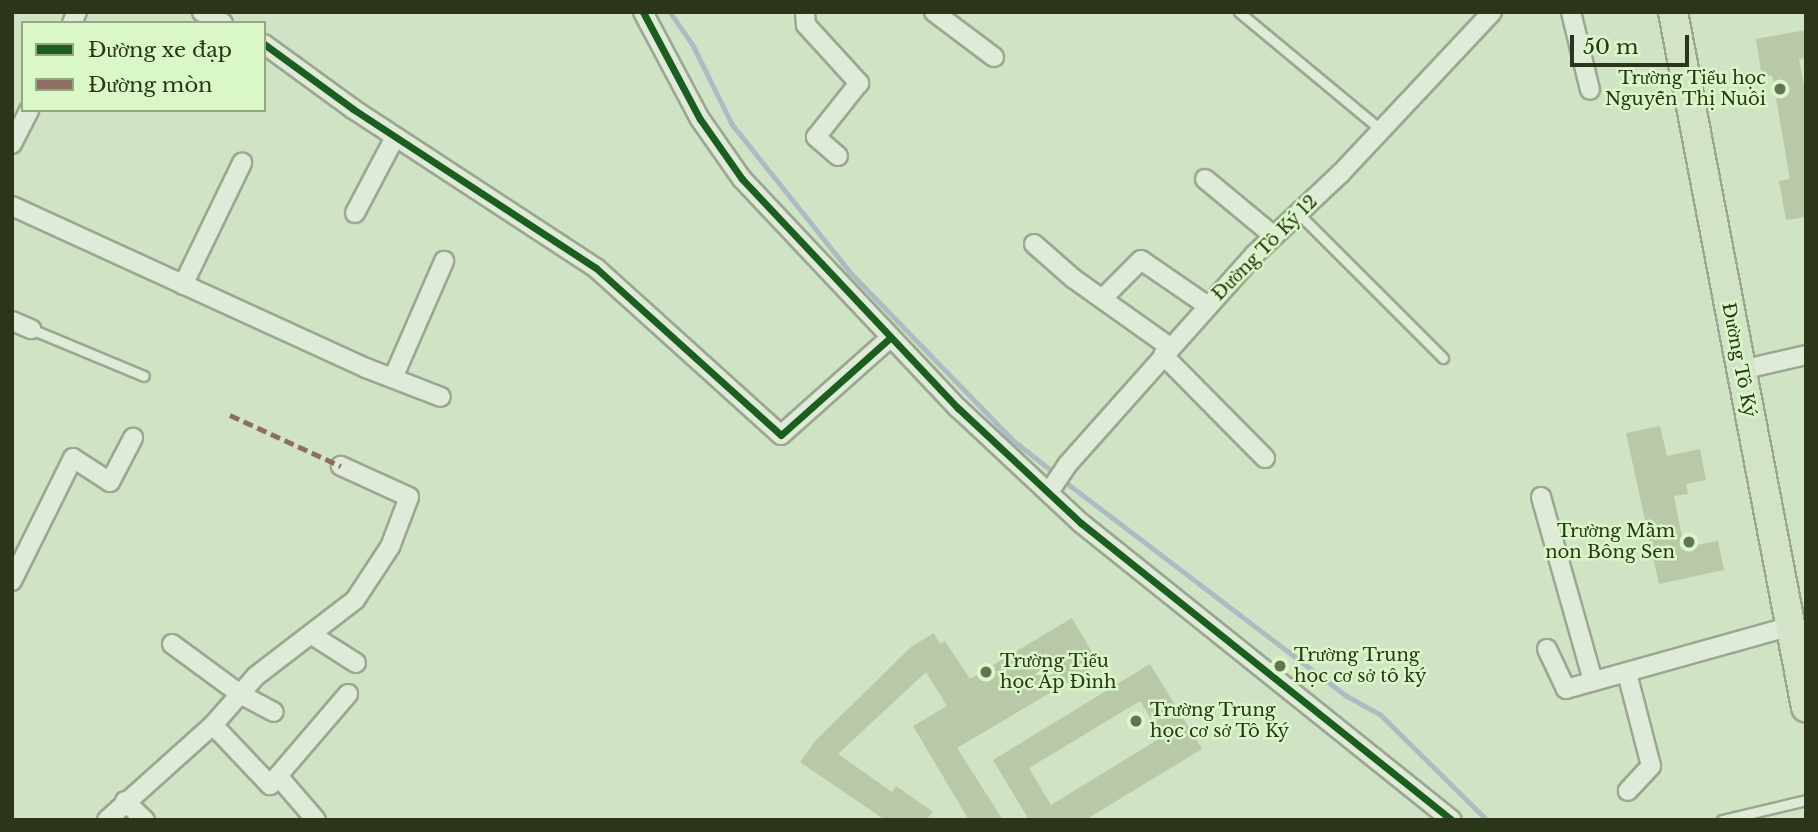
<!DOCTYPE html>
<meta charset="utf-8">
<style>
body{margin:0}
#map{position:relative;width:1818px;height:832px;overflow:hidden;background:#d1e3c5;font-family:"Libre Baskerville",serif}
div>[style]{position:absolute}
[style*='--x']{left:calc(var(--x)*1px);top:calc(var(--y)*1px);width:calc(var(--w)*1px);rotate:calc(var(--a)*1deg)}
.stream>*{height:4.5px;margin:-2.25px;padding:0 2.25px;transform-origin:2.25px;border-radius:2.25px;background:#adbcc2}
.building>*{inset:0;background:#b9c8a6}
.roads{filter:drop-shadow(2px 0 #9ba790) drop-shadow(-2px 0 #9ba790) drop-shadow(0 2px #9ba790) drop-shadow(0 -2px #9ba790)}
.lane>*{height:9px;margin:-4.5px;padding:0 4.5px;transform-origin:4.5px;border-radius:4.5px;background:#dfebd8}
.street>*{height:18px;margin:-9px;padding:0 9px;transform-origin:9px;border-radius:9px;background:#dfebd8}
.primary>*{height:28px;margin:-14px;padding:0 14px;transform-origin:14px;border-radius:14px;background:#d3e3c8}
.quiet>*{height:5px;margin-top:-2.5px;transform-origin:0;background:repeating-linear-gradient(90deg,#8d6e63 0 10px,transparent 0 15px)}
.cycleway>*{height:7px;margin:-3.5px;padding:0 3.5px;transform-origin:3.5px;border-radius:3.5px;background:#1b5e20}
.dots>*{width:19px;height:19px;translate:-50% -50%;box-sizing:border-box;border:4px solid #daf7c8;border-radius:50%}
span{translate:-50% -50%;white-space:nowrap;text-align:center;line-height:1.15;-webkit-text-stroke:5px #daf7c8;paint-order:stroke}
.poi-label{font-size:18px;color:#2a3519}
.right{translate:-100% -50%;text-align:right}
.left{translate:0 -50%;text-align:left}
.street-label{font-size:18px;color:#2a3519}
.frame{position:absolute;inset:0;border:14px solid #2a3519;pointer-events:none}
.legend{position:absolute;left:21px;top:21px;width:245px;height:91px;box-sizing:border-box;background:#daf7c8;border:2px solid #94a982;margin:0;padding:9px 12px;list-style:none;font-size:21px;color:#2a3519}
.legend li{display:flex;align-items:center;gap:14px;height:35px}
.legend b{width:35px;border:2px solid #94a982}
.scale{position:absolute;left:1570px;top:35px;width:119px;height:32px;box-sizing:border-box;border:4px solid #2a3519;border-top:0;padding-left:9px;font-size:21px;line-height:24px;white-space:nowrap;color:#2a3519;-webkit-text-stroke:5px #daf7c8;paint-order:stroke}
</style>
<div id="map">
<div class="stream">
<i style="--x:670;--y:12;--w:40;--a:55.1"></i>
<i style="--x:693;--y:45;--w:88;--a:63.7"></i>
<i style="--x:732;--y:124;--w:191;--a:51.4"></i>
<i style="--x:851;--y:273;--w:234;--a:45.9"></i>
<i style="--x:1014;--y:441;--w:53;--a:38.2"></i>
<i style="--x:1063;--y:480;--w:357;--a:37.3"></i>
<i style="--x:1347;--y:696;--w:38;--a:29"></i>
<i style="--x:1380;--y:714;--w:151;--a:44.7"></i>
</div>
<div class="building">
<i style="clip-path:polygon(1806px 30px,1806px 57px,1799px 59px,1806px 95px,1806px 217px,1786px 220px,1779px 181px,1790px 179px,1772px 75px,1762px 77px,1756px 39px)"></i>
<i style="clip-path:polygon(1660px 426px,1667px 456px,1700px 449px,1706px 480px,1686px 484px,1688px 494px,1674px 496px,1682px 537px,1695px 534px,1697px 545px,1718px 541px,1724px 570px,1659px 584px,1626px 433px)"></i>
<i style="clip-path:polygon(1072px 618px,1099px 664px,957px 748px,1003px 820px,969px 820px,913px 726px,947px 706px,926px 672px,838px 754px,892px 792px,896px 786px,933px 812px,926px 820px,885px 820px,800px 762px,816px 740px,911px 647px,934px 633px,940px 644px,945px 641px,970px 679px)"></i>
<i style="clip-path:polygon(evenodd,1150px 664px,1202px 749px,1085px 820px,1029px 820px,993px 760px,1150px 664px,1140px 701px,1162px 737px,1051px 805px,1029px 768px,1140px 701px)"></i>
</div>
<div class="roads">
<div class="lane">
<i style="--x:1239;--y:12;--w:185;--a:39.7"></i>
<i style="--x:1298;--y:213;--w:205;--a:45"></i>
<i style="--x:31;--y:329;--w:122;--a:22.6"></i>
<i style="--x:1722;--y:820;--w:86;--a:-13.4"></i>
</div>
<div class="street">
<i style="--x:202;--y:12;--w:24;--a:28"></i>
<i style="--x:643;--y:12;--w:121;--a:62"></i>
<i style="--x:700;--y:119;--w:73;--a:55"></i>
<i style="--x:742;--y:179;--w:315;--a:46.7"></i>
<i style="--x:958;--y:408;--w:168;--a:43.1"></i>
<i style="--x:1081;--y:523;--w:475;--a:38.7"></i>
<i style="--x:805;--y:12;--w:13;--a:86"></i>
<i style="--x:806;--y:25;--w:79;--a:47.6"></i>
<i style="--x:859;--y:83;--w:69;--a:128.5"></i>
<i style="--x:816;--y:137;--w:29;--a:41"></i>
<i style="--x:934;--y:12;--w:75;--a:36.9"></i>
<i style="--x:1571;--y:12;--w:80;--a:76.3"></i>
<i style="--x:72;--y:23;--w:12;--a:-66"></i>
<i style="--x:264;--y:44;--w:110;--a:36.1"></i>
<i style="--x:353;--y:109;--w:290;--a:33.2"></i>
<i style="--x:596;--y:268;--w:249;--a:42.1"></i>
<i style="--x:781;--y:435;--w:147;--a:-41.7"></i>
<i style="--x:12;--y:144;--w:38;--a:-63"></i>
<i style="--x:1205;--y:179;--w:89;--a:39.6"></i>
<i style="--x:12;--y:206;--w:389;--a:24.6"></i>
<i style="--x:366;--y:368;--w:80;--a:21.1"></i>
<i style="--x:355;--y:213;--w:86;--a:-62.2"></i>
<i style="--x:1034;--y:244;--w:53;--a:41.2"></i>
<i style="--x:1074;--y:279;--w:119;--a:35.4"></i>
<i style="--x:183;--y:285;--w:136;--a:-64.2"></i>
<i style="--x:1104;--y:297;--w:52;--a:-45"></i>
<i style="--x:1141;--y:260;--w:81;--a:34.5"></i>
<i style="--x:12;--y:321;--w:21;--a:23"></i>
<i style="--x:1163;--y:355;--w:145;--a:45.3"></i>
<i style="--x:1741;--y:370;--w:67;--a:-13"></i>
<i style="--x:393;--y:378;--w:128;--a:-66.4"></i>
<i style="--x:1049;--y:492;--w:32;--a:-56"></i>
<i style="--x:1067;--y:465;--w:283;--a:-48.3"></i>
<i style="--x:1255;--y:254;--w:117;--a:-43.3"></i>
<i style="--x:1340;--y:174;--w:222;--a:-46.8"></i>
<i style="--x:1541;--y:497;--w:191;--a:74.2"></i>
<i style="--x:12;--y:581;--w:137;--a:-63.6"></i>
<i style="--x:73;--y:458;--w:44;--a:33"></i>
<i style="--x:110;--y:482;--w:50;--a:-62.4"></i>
<i style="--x:312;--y:635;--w:52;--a:32.5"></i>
<i style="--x:172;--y:644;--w:84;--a:36.3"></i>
<i style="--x:240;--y:694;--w:38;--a:28"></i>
<i style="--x:1547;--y:649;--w:44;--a:64.6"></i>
<i style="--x:1566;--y:689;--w:234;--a:-15.6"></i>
<i style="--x:1627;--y:673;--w:96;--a:75.5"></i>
<i style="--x:1651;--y:766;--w:34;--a:133"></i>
<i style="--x:213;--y:725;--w:83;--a:46.5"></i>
<i style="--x:270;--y:785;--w:120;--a:-49.4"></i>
<i style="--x:278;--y:776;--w:58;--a:49.2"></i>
<i style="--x:125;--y:801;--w:28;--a:44"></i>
<i style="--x:107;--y:820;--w:142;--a:-41.9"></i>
<i style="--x:213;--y:725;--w:65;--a:-48.7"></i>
<i style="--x:256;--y:676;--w:125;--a:-37.5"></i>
<i style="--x:355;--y:600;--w:64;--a:-56.6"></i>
<i style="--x:390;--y:547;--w:53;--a:-69.2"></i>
<i style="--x:409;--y:497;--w:75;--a:-155.5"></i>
</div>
<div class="primary">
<i style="--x:1673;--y:12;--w:708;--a:79.17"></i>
</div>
</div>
<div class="quiet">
<i style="--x:230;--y:415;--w:122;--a:24.7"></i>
</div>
<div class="cycleway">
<i style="--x:643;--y:12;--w:121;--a:62"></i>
<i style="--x:700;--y:119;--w:73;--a:55"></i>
<i style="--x:742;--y:179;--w:315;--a:46.7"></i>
<i style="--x:958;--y:408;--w:168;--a:43.1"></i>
<i style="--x:1081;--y:523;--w:475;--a:38.7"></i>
<i style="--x:264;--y:44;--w:110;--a:36.1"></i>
<i style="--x:353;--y:109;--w:290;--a:33.2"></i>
<i style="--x:596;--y:268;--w:249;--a:42.1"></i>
<i style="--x:781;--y:435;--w:147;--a:-41.7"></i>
</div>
<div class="dots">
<i style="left:1780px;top:89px;background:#647255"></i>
<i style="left:1689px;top:542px;background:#647255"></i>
<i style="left:1280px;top:666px;background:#647255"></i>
<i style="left:986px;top:672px;background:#647255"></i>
<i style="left:1136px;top:721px;background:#647255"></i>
</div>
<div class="poi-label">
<span class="right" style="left:1766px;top:89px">Trường Tiểu học<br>Nguyễn Thị Nuôi</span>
<span class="right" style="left:1675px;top:542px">Trường Mầm<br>non Bông Sen</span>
<span class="left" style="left:1294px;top:666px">Trường Trung<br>học cơ sở tô ký</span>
<span class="left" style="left:1000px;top:672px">Trường Tiểu<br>học Ấp Đình</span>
<span class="left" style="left:1150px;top:721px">Trường Trung<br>học cơ sở Tô Ký</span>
</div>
<div class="street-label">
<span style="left:1265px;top:248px;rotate:-45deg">Đường Tô Ký 12</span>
<span style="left:1739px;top:360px;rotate:79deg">Đường Tô Ký</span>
</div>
<div class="frame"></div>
<ul class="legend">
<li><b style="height:9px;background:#1b5e20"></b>Đường xe đạp</li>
<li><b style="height:9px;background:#8d6e63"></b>Đường mòn</li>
</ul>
<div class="scale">50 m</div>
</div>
